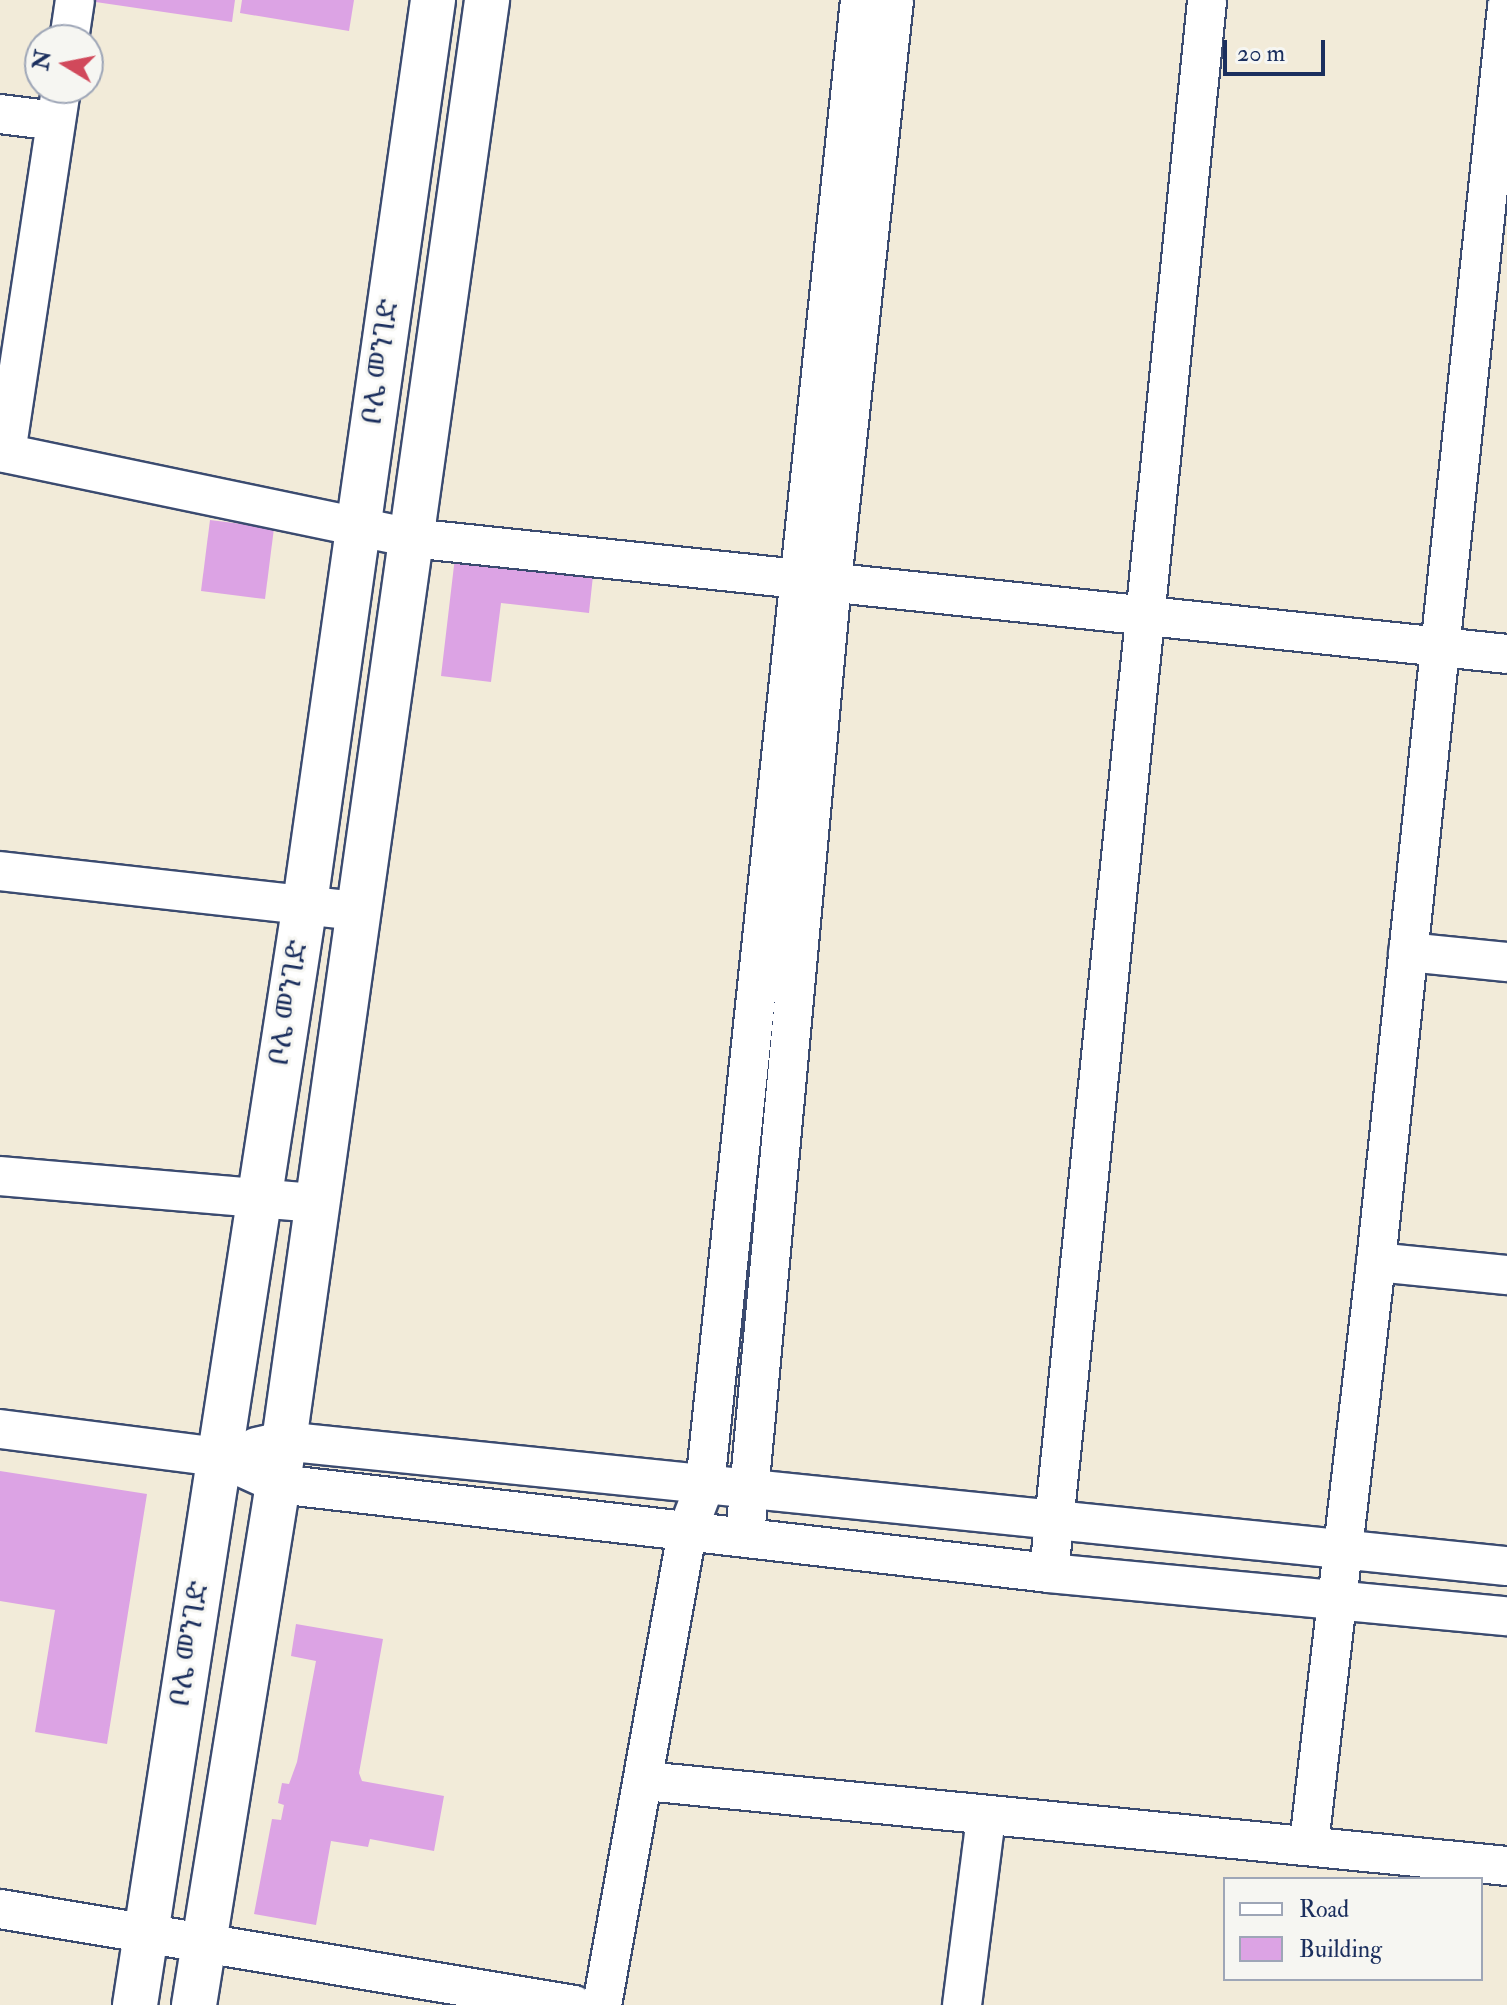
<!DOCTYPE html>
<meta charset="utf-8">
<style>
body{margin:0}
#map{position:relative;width:1507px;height:2005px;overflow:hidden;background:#f2ebd9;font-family:"IM FELL Double Pica","Noto Serif Ethiopic",serif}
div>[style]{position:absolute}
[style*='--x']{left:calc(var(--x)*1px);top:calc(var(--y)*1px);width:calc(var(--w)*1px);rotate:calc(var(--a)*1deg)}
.building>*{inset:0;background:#dca3e4}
.roads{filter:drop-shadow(2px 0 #3b4b70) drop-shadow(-2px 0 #3b4b70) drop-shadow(0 2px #3b4b70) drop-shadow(0 -2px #3b4b70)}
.minor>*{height:38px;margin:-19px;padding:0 19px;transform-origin:19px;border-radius:19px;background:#fff}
.major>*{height:44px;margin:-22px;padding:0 22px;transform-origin:22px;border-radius:22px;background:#fff}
span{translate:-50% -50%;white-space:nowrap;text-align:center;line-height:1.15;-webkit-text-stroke:6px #f6f6f2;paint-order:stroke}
.street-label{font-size:28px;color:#1b2f5e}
.legend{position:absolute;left:1223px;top:1877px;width:260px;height:104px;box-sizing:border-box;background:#f6f6f2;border:2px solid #9ea6b7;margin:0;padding:10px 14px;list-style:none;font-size:24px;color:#1b2f5e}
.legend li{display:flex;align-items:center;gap:16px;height:40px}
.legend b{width:40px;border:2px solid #9ea6b7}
.north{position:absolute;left:24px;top:24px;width:80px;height:80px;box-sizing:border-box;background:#f6f6f2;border:2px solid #9ea6b7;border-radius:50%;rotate:280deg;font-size:22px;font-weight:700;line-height:32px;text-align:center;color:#1b2f5e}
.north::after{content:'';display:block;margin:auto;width:28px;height:36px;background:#d1495b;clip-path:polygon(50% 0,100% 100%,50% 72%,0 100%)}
.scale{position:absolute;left:1223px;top:40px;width:102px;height:36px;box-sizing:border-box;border:4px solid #1b2f5e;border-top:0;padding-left:10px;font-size:24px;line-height:28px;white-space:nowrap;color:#1b2f5e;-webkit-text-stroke:6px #f6f6f2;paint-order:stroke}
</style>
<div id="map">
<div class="building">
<i style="clip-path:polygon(82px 0,235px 0,232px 22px)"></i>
<i style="clip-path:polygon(242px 0,354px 0,349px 31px,240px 13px)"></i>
<i style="clip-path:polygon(210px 520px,274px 528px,265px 599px,201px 591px)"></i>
<i style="clip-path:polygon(457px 540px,595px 557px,589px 613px,501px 603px,491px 682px,441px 676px)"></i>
<i style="clip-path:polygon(0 1471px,147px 1494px,107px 1744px,35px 1732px,55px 1610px,0 1601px)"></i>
<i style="clip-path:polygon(296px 1624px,383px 1639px,359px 1773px,362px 1781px,444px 1796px,434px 1851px,370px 1839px,368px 1847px,331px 1841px,316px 1925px,254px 1914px,272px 1819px,281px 1820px,284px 1805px,278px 1803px,282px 1783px,289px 1784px,297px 1762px,316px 1661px,291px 1656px)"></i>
</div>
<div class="roads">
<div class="minor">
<i style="--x:69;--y:40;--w:40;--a:-81.5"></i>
<i style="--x:0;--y:114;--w:56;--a:7.1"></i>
<i style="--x:0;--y:452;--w:420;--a:11.8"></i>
<i style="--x:411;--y:538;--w:1102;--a:6.04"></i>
<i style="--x:6;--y:453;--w:369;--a:-81.4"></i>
<i style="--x:0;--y:871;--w:361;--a:6.4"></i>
<i style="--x:1408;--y:952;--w:100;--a:5.8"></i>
<i style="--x:0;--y:1176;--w:316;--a:4.9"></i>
<i style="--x:1376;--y:1262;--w:132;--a:5.7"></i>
<i style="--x:0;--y:1429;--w:221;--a:7.3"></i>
<i style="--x:219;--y:1457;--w:65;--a:24.6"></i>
<i style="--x:278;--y:1484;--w:776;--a:6.58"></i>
<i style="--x:1049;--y:1573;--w:460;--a:5.4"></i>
<i style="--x:256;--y:1447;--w:27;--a:-13"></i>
<i style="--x:282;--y:1441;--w:1231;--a:5.83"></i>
<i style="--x:745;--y:1536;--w:958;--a:-84.79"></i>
<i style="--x:832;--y:582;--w:585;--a:-83.92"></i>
<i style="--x:1049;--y:1573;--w:1581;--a:-84.26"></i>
<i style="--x:645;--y:1781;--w:866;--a:5.63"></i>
<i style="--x:1309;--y:1844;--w:586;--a:-83.43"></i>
<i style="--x:1376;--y:1262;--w:1262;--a:-84.04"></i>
<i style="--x:0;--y:1909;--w:582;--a:9.49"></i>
<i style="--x:602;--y:2005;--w:484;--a:-79.8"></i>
<i style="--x:688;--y:1529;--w:47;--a:-68.9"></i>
<i style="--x:705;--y:1485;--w:1493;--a:-84.04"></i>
<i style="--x:962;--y:2005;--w:189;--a:-82.7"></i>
</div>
<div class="major">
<i style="--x:135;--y:2005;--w:1115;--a:-81.23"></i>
<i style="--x:305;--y:903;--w:912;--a:-81.93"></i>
<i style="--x:194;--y:2005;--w:528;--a:-80.84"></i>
<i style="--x:278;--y:1484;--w:1499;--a:-81.98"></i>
</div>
</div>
<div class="street-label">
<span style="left:381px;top:362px;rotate:-82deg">ቦሌ መንገድ</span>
<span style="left:289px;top:1003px;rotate:-81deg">ቦሌ መንገድ</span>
<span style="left:190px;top:1644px;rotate:-81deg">ቦሌ መንገድ</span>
</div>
<ul class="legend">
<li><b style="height:10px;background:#fff"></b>Road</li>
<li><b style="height:22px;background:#dca3e4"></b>Building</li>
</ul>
<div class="north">N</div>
<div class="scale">20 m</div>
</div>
